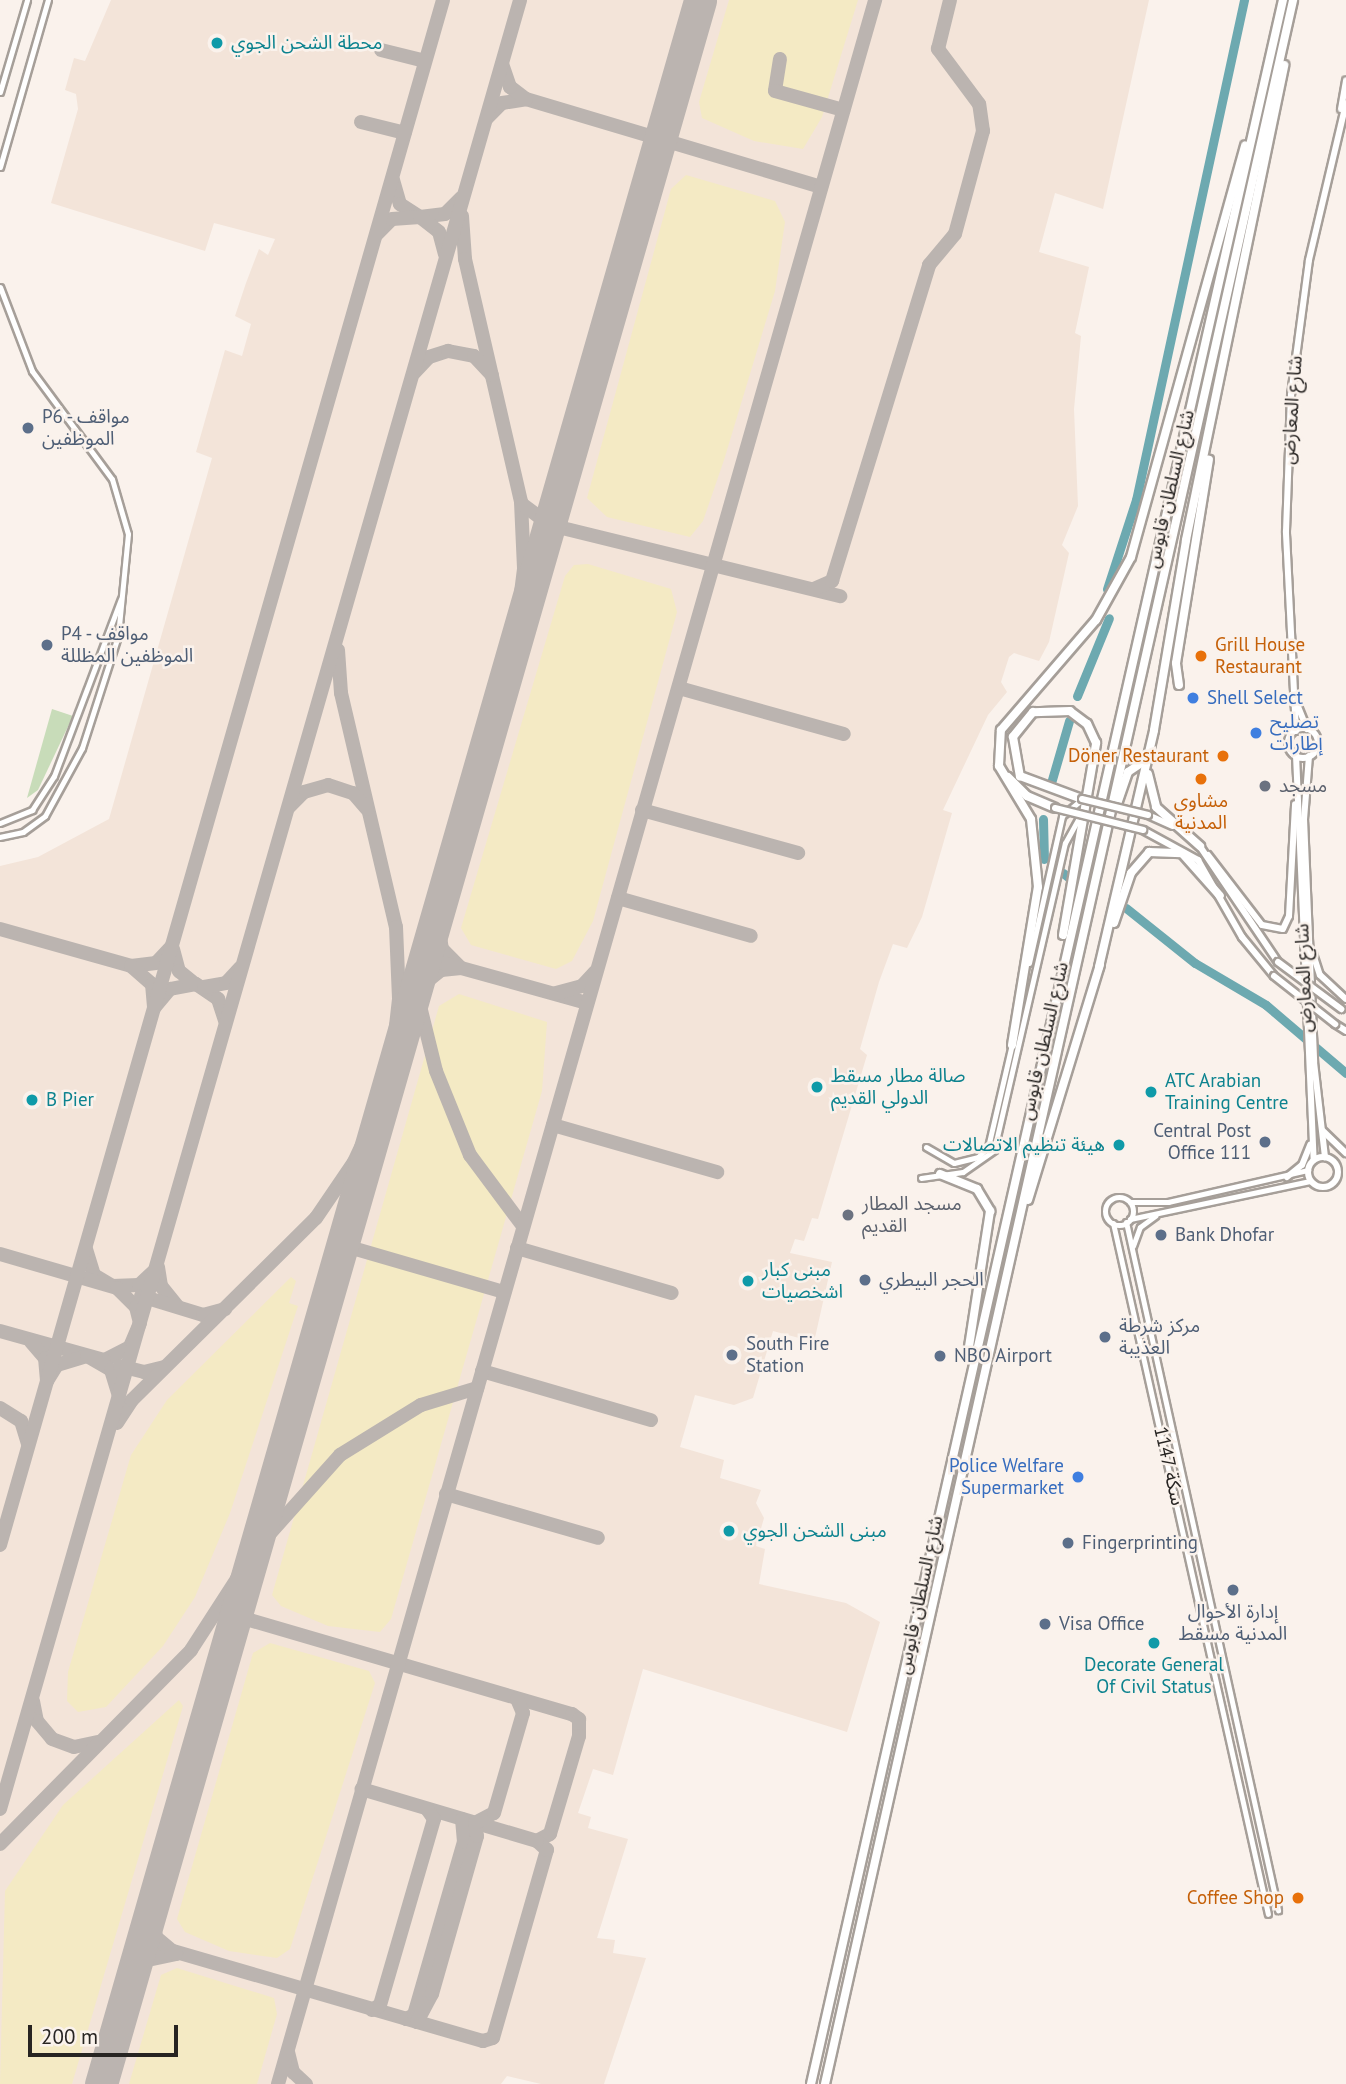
<!DOCTYPE html>
<meta charset="utf-8">
<style>
body{margin:0}
#map{position:relative;width:1346px;height:2084px;overflow:hidden;background:#faf2ec;font-family:"PT Sans","Noto Sans Arabic",sans-serif}
div>[style]{position:absolute}
[style*='--x']{left:calc(var(--x)*1px);top:calc(var(--y)*1px);width:calc(var(--w)*1px);rotate:calc(var(--a)*1deg)}
.built>*{inset:0;background:#f3e4d9}
.green>*{inset:0;background:#c8dcb9}
.sand>*{inset:0;background:#f4eac4}
.river>*{height:9px;margin:-4.5px;padding:0 4.5px;transform-origin:4.5px;border-radius:4.5px;background:#6da9b0}
.taxiway>*{height:14px;margin:-7px;padding:0 7px;transform-origin:7px;border-radius:7px;background:#bbb4b0}
.runway>*{height:33px;margin:-16.5px;padding:0 16.5px;transform-origin:16.5px;border-radius:16.5px;background:#bbb4b0}
.roads{filter:drop-shadow(2px 0 #a69f99) drop-shadow(-2px 0 #a69f99) drop-shadow(0 2px #a69f99) drop-shadow(0 -2px #a69f99)}
.minor>*{height:5px;margin:-2.5px;padding:0 2.5px;transform-origin:2.5px;border-radius:2.5px;background:#fff}
.minor>.ring{margin:-2.5px;padding:0;box-sizing:content-box;background:none;border:5px solid #fff;border-radius:50%}
.major>*{height:6px;margin:-3px;padding:0 3px;transform-origin:3px;border-radius:3px;background:#fff}
.major>.ring{margin:-3px;padding:0;box-sizing:content-box;background:none;border:6px solid #fff;border-radius:50%}
.highway>*{height:8px;margin:-4px;padding:0 4px;transform-origin:4px;border-radius:4px;background:#fff}
.bridges{filter:drop-shadow(2px 0 #a69f99) drop-shadow(-2px 0 #a69f99) drop-shadow(0 2px #a69f99) drop-shadow(0 -2px #a69f99)}
.major-bridge>*{height:6px;margin:-3px;padding:0 3px;transform-origin:3px;border-radius:3px;background:#fff}
.dots>*{width:19px;height:19px;translate:-50% -50%;box-sizing:border-box;border:4px solid #faf2ec;border-radius:50%}
span{translate:-50% -50%;white-space:nowrap;text-align:center;line-height:1.15;-webkit-text-stroke:5px #faf2ec;paint-order:stroke}
.culture-label{font-size:19px;color:#0d838f}
.left{translate:0 -50%;text-align:left}
.right{translate:-100% -50%;text-align:right}
.street-label{font-size:19px;color:#272422}
.service-label{font-size:19px;color:#4e5e75}
.food-label{font-size:19px;color:#c56008}
.shop-label{font-size:19px;color:#366cbe}
.worship-label{font-size:19px;color:#5b616d}
.scale{position:absolute;left:28px;top:2025px;width:150px;height:32px;box-sizing:border-box;border:4px solid #272422;border-top:0;padding-left:9px;font-size:21px;line-height:24px;white-space:nowrap;color:#272422;-webkit-text-stroke:5px #faf2ec;paint-order:stroke}
</style>
<div id="map">
<div class="built">
<i style="clip-path:polygon(111px 0,1149px 0,1103px 209px,1055px 193px,1039px 252px,1089px 267px,1075px 333px,1081px 336px,1074px 409px,1078px 506px,1062px 545px,1069px 553px,1049px 642px,1039px 661px,1014px 653px,1009px 657px,1001px 682px,1007px 692px,988px 715px,943px 810px,952px 813px,922px 917px,907px 948px,893px 944px,879px 982px,860px 1049px,867px 1055px,818px 1219px,812px 1218px,804px 1241px,795px 1239px,790px 1253px,832px 1262px,814px 1342px,773px 1331px,753px 1398px,734px 1405px,695px 1395px,680px 1447px,724px 1460px,720px 1478px,761px 1490px,756px 1503px,764px 1518px,756px 1546px,765px 1549px,759px 1584px,846px 1603px,880px 1622px,847px 1732px,643px 1669px,613px 1775px,593px 1769px,578px 1813px,591px 1817px,588px 1828px,628px 1839px,597px 1938px,615px 1940px,613px 1953px,646px 1958px,604px 2084px,541px 2084px,507px 2076px,501px 2084px,0 2084px,0 866px,38px 857px,109px 819px,212px 458px,196px 452px,225px 350px,242px 356px,251px 324px,235px 316px,246px 283px,259px 249px,268px 255px,275px 239px,214px 223px,205px 251px,51px 203px,78px 109px,76px 94px,65px 90px,74px 58px,85px 61px)"></i>
</div>
<div class="green">
<i style="clip-path:polygon(52px 709px,73px 716px,38px 790px,27px 798px)"></i>
</div>
<div class="sand">
<i style="clip-path:polygon(729px 0,858px 0,822px 117px,803px 149px,754px 141px,702px 118px,699px 102px)"></i>
<i style="clip-path:polygon(686px 175px,775px 201px,785px 222px,775px 291px,724px 460px,703px 521px,690px 537px,607px 517px,587px 498px,671px 189px)"></i>
<i style="clip-path:polygon(588px 564px,671px 589px,677px 612px,593px 921px,572px 961px,556px 969px,471px 945px,461px 928px,565px 576px,574px 565px)"></i>
<i style="clip-path:polygon(459px 994px,547px 1022px,542px 1091px,391px 1619px,380px 1632px,328px 1626px,281px 1606px,272px 1595px,439px 1006px)"></i>
<i style="clip-path:polygon(291px 1277px,296px 1281px,289px 1303px,298px 1306px,230px 1513px,195px 1597px,163px 1646px,106px 1707px,78px 1712px,67px 1701px,68px 1672px,131px 1455px,167px 1400px)"></i>
<i style="clip-path:polygon(270px 1643px,369px 1671px,375px 1683px,290px 1949px,277px 1958px,229px 1951px,185px 1932px,177px 1919px,253px 1653px)"></i>
<i style="clip-path:polygon(179px 1700px,183px 1706px,72px 2084px,0 2084px,5px 1891px,63px 1805px)"></i>
<i style="clip-path:polygon(177px 1968px,274px 1998px,277px 2014px,257px 2084px,129px 2084px,161px 1975px)"></i>
</div>
<div class="river">
<i style="--x:1107;--y:589;--w:94;--a:-72"></i>
<i style="--x:1136;--y:500;--w:512;--a:-77.81"></i>
<i style="--x:1077;--y:696;--w:84;--a:-67.7"></i>
<i style="--x:1051;--y:783;--w:65;--a:-73.8"></i>
<i style="--x:1043;--y:819;--w:40;--a:88.6"></i>
<i style="--x:1063;--y:873;--w:6;--a:39"></i>
<i style="--x:1126;--y:908;--w:88;--a:38.6"></i>
<i style="--x:1195;--y:963;--w:82;--a:30.6"></i>
<i style="--x:1266;--y:1005;--w:105;--a:40.4"></i>
</div>
<div class="taxiway">
<i style="--x:381;--y:50;--w:45;--a:14"></i>
<i style="--x:780;--y:59;--w:32;--a:99"></i>
<i style="--x:775;--y:91;--w:71;--a:15.6"></i>
<i style="--x:526;--y:99;--w:308;--a:16.6"></i>
<i style="--x:487;--y:118;--w:21;--a:-45"></i>
<i style="--x:502;--y:103;--w:24;--a:-9"></i>
<i style="--x:526;--y:99;--w:20;--a:-143"></i>
<i style="--x:510;--y:87;--w:24;--a:-109"></i>
<i style="--x:361;--y:122;--w:45;--a:14"></i>
<i style="--x:393;--y:180;--w:25;--a:74"></i>
<i style="--x:400;--y:204;--w:24;--a:33"></i>
<i style="--x:420;--y:217;--w:25;--a:-7"></i>
<i style="--x:445;--y:214;--w:23;--a:-45"></i>
<i style="--x:462;--y:216;--w:43;--a:86"></i>
<i style="--x:465;--y:259;--w:249;--a:77"></i>
<i style="--x:521;--y:502;--w:67;--a:87.4"></i>
<i style="--x:524;--y:569;--w:80;--a:97.2"></i>
<i style="--x:377;--y:234;--w:21;--a:-45"></i>
<i style="--x:392;--y:219;--w:28;--a:-4"></i>
<i style="--x:420;--y:217;--w:24;--a:38"></i>
<i style="--x:439;--y:232;--w:23;--a:75"></i>
<i style="--x:414;--y:373;--w:22;--a:-47"></i>
<i style="--x:429;--y:357;--w:20;--a:-18"></i>
<i style="--x:448;--y:351;--w:26;--a:11"></i>
<i style="--x:474;--y:356;--w:26;--a:47"></i>
<i style="--x:522;--y:504;--w:35;--a:37"></i>
<i style="--x:550;--y:525;--w:299;--a:13.8"></i>
<i style="--x:814;--y:589;--w:20;--a:-24"></i>
<i style="--x:832;--y:581;--w:331;--a:-72.9"></i>
<i style="--x:929;--y:265;--w:40;--a:-50"></i>
<i style="--x:955;--y:234;--w:107;--a:-74.8"></i>
<i style="--x:983;--y:131;--w:27;--a:-98"></i>
<i style="--x:979;--y:104;--w:69;--a:-126.7"></i>
<i style="--x:938;--y:49;--w:50;--a:-76.2"></i>
<i style="--x:338;--y:650;--w:43;--a:86"></i>
<i style="--x:341;--y:693;--w:240;--a:76.8"></i>
<i style="--x:396;--y:927;--w:72;--a:87.6"></i>
<i style="--x:399;--y:999;--w:81;--a:96.4"></i>
<i style="--x:679;--y:688;--w:171;--a:15.6"></i>
<i style="--x:289;--y:807;--w:21;--a:-45"></i>
<i style="--x:304;--y:792;--w:25;--a:-16"></i>
<i style="--x:328;--y:785;--w:26;--a:18"></i>
<i style="--x:353;--y:793;--w:21;--a:49"></i>
<i style="--x:642;--y:810;--w:162;--a:15.4"></i>
<i style="--x:618;--y:898;--w:138;--a:15.9"></i>
<i style="--x:437;--y:918;--w:31;--a:81"></i>
<i style="--x:442;--y:949;--w:27;--a:45"></i>
<i style="--x:461;--y:968;--w:20;--a:174"></i>
<i style="--x:441;--y:970;--w:32;--a:141"></i>
<i style="--x:416;--y:990;--w:83;--a:76.1"></i>
<i style="--x:436;--y:1071;--w:91;--a:68"></i>
<i style="--x:470;--y:1155;--w:89;--a:53.3"></i>
<i style="--x:0;--y:929;--w:144;--a:15.7"></i>
<i style="--x:171;--y:947;--w:22;--a:133"></i>
<i style="--x:156;--y:963;--w:25;--a:173"></i>
<i style="--x:131;--y:966;--w:28;--a:41"></i>
<i style="--x:152;--y:984;--w:24;--a:85"></i>
<i style="--x:154;--y:1008;--w:25;--a:-50"></i>
<i style="--x:170;--y:989;--w:26;--a:-11"></i>
<i style="--x:196;--y:984;--w:27;--a:34"></i>
<i style="--x:218;--y:999;--w:23;--a:72"></i>
<i style="--x:173;--y:949;--w:23;--a:75"></i>
<i style="--x:179;--y:971;--w:21;--a:39"></i>
<i style="--x:425;--y:958;--w:168;--a:15.5"></i>
<i style="--x:204;--y:987;--w:22;--a:-10"></i>
<i style="--x:226;--y:983;--w:21;--a:-47"></i>
<i style="--x:556;--y:993;--w:27;--a:-15"></i>
<i style="--x:582;--y:986;--w:19;--a:-47"></i>
<i style="--x:553;--y:1125;--w:171;--a:16"></i>
<i style="--x:342;--y:1245;--w:169;--a:16.2"></i>
<i style="--x:517;--y:1248;--w:161;--a:16.2"></i>
<i style="--x:86;--y:1249;--w:27;--a:73"></i>
<i style="--x:94;--y:1275;--w:21;--a:31"></i>
<i style="--x:112;--y:1286;--w:27;--a:-2"></i>
<i style="--x:139;--y:1285;--w:19;--a:-43"></i>
<i style="--x:0;--y:1254;--w:122;--a:16.2"></i>
<i style="--x:117;--y:1288;--w:27;--a:45"></i>
<i style="--x:136;--y:1307;--w:16;--a:76"></i>
<i style="--x:140;--y:1323;--w:26;--a:113"></i>
<i style="--x:130;--y:1347;--w:29;--a:153"></i>
<i style="--x:104;--y:1360;--w:108;--a:-164.4"></i>
<i style="--x:158;--y:1267;--w:19;--a:81"></i>
<i style="--x:161;--y:1286;--w:26;--a:51"></i>
<i style="--x:141;--y:1296;--w:65;--a:17"></i>
<i style="--x:203;--y:1315;--w:23;--a:-15"></i>
<i style="--x:31;--y:1342;--w:21;--a:49"></i>
<i style="--x:45;--y:1358;--w:23;--a:85"></i>
<i style="--x:47;--y:1381;--w:19;--a:-58"></i>
<i style="--x:57;--y:1365;--w:31;--a:-17"></i>
<i style="--x:87;--y:1356;--w:28;--a:30"></i>
<i style="--x:111;--y:1370;--w:27;--a:73"></i>
<i style="--x:120;--y:1366;--w:25;--a:14"></i>
<i style="--x:144;--y:1372;--w:21;--a:-14"></i>
<i style="--x:482;--y:1371;--w:176;--a:16.2"></i>
<i style="--x:0;--y:1408;--w:25;--a:32"></i>
<i style="--x:21;--y:1421;--w:24;--a:73"></i>
<i style="--x:117;--y:1423;--w:27;--a:-57"></i>
<i style="--x:132;--y:1400;--w:259;--a:-44.7"></i>
<i style="--x:316;--y:1218;--w:68;--a:-55.8"></i>
<i style="--x:354;--y:1162;--w:77;--a:-64.8"></i>
<i style="--x:446;--y:1494;--w:158;--a:16.1"></i>
<i style="--x:0;--y:1545;--w:1607;--a:-74"></i>
<i style="--x:256;--y:1549;--w:126;--a:-48.2"></i>
<i style="--x:340;--y:1455;--w:95;--a:-31.7"></i>
<i style="--x:421;--y:1405;--w:59;--a:-16.9"></i>
<i style="--x:236;--y:1616;--w:350;--a:16.3"></i>
<i style="--x:572;--y:1714;--w:9;--a:36"></i>
<i style="--x:579;--y:1719;--w:17;--a:90"></i>
<i style="--x:579;--y:1736;--w:102;--a:106.5"></i>
<i style="--x:550;--y:1834;--w:15;--a:152"></i>
<i style="--x:33;--y:1701;--w:20;--a:79"></i>
<i style="--x:37;--y:1721;--w:23;--a:50"></i>
<i style="--x:52;--y:1739;--w:23;--a:20"></i>
<i style="--x:74;--y:1747;--w:24;--a:-12"></i>
<i style="--x:0;--y:1809;--w:1882;--a:-73.96"></i>
<i style="--x:0;--y:1844;--w:272;--a:-45.4"></i>
<i style="--x:191;--y:1650;--w:85;--a:-57.1"></i>
<i style="--x:237;--y:1579;--w:87;--a:-67.8"></i>
<i style="--x:142;--y:1942;--w:355;--a:16.2"></i>
<i style="--x:483;--y:2041;--w:10;--a:-17"></i>
<i style="--x:493;--y:2038;--w:196;--a:-74"></i>
<i style="--x:547;--y:1850;--w:13;--a:-138"></i>
<i style="--x:537;--y:1841;--w:183;--a:-163.5"></i>
<i style="--x:131;--y:1980;--w:26;--a:-50"></i>
<i style="--x:148;--y:1960;--w:29;--a:-12"></i>
<i style="--x:176;--y:1954;--w:26;--a:-140"></i>
<i style="--x:156;--y:1937;--w:28;--a:-100"></i>
<i style="--x:372;--y:2010;--w:9;--a:-32"></i>
<i style="--x:380;--y:2005;--w:194;--a:-73.8"></i>
<i style="--x:434;--y:1819;--w:12;--a:-125"></i>
<i style="--x:406;--y:2019;--w:9;--a:-27"></i>
<i style="--x:414;--y:2015;--w:180;--a:-73.9"></i>
<i style="--x:464;--y:1842;--w:23;--a:-95"></i>
<i style="--x:417;--y:2022;--w:32;--a:-62"></i>
<i style="--x:432;--y:1994;--w:164;--a:-74.1"></i>
<i style="--x:477;--y:1836;--w:13;--a:-99"></i>
<i style="--x:475;--y:1823;--w:21;--a:-28"></i>
<i style="--x:494;--y:1813;--w:104;--a:-73.8"></i>
<i style="--x:523;--y:1713;--w:15;--a:-113"></i>
<i style="--x:288;--y:2052;--w:21;--a:76"></i>
<i style="--x:293;--y:2072;--w:18;--a:43"></i>
<i style="--x:278;--y:2084;--w:2168;--a:-74.01"></i>
</div>
<div class="runway">
<i style="--x:101;--y:2084;--w:2168;--a:-73.96"></i>
</div>
<div class="roads">
<div class="minor">
<i style="--x:0;--y:92;--w:96;--a:-73.6"></i>
<i style="--x:0;--y:167;--w:174;--a:-74"></i>
<i style="--x:0;--y:287;--w:90;--a:69.1"></i>
<i style="--x:32;--y:371;--w:134;--a:53.5"></i>
<i style="--x:112;--y:479;--w:57;--a:73.8"></i>
<i style="--x:128;--y:534;--w:102;--a:95.6"></i>
<i style="--x:118;--y:636;--w:118;--a:107.8"></i>
<i style="--x:82;--y:748;--w:77;--a:118.6"></i>
<i style="--x:45;--y:816;--w:27;--a:144"></i>
<i style="--x:23;--y:832;--w:24;--a:168"></i>
<i style="--x:0;--y:823;--w:35;--a:-22"></i>
<i style="--x:32;--y:810;--w:40;--a:-57.1"></i>
<i style="--x:54;--y:776;--w:189;--a:-69.3"></i>
<i style="--x:1029;--y:963;--w:151;--a:-77.3"></i>
<i style="--x:1062;--y:816;--w:26;--a:-40"></i>
<i style="--x:926;--y:1147;--w:32;--a:30"></i>
<i style="--x:954;--y:1163;--w:25;--a:-14"></i>
<i style="--x:978;--y:1157;--w:14;--a:-45"></i>
<i style="--x:988;--y:1147;--w:106;--a:-76.9"></i>
<i style="--x:921;--y:1178;--w:42;--a:-8.1"></i>
<i style="--x:963;--y:1172;--w:38;--a:-35"></i>
<i style="--x:994;--y:1150;--w:315;--a:-77"></i>
<i style="--x:1065;--y:843;--w:33;--a:-61"></i>
<i class="ring" style="left:1105px;top:1197px;width:23px;height:23px"></i>
<i style="--x:1130;--y:1202;--w:38;--a:0"></i>
<i style="--x:1168;--y:1202;--w:144;--a:-12.9"></i>
<i style="--x:1130;--y:1219;--w:184;--a:-11.9"></i>
<i style="--x:1126;--y:1222;--w:705;--a:77.54"></i>
<i style="--x:1113;--y:1223;--w:708;--a:77.36"></i>
<i style="--x:1133;--y:1246;--w:20;--a:-70"></i>
<i style="--x:1140;--y:1227;--w:19;--a:-36"></i>
</div>
<div class="major">
<i style="--x:1341;--y:109;--w:29;--a:-80"></i>
<i style="--x:1297;--y:704;--w:27;--a:68"></i>
<i class="ring" style="left:1288px;top:728px;width:24px;height:24px"></i>
<i style="--x:1296;--y:731;--w:200;--a:-92.9"></i>
<i style="--x:1286;--y:531;--w:136;--a:-87.9"></i>
<i style="--x:1291;--y:395;--w:136;--a:-82.4"></i>
<i style="--x:1309;--y:260;--w:161;--a:-76.7"></i>
<i style="--x:1296;--y:755;--w:405;--a:87.5"></i>
<i style="--x:1309;--y:756;--w:63;--a:94.5"></i>
<i style="--x:1304;--y:819;--w:243;--a:87.6"></i>
<i style="--x:1314;--y:1062;--w:96;--a:83.4"></i>
<i style="--x:1148;--y:815;--w:27;--a:24"></i>
<i style="--x:1143;--y:830;--w:63;--a:28.6"></i>
<i style="--x:1198;--y:860;--w:89;--a:60.3"></i>
<i style="--x:1242;--y:937;--w:50;--a:50.6"></i>
<i style="--x:1199;--y:845;--w:141;--a:56"></i>
<i style="--x:1208;--y:855;--w:88;--a:52.4"></i>
<i style="--x:1262;--y:925;--w:21;--a:11"></i>
<i style="--x:1283;--y:929;--w:14;--a:-65"></i>
<i style="--x:1289;--y:916;--w:112;--a:-86.9"></i>
<i style="--x:1313;--y:954;--w:22;--a:72"></i>
<i style="--x:1320;--y:975;--w:35;--a:43"></i>
<i style="--x:1335;--y:1024;--w:13;--a:32"></i>
<i style="--x:1323;--y:1131;--w:32;--a:44"></i>
<i class="ring" style="left:1308px;top:1157px;width:24px;height:24px"></i>
<i style="--x:1287;--y:1177;--w:19;--a:-39"></i>
<i style="--x:1302;--y:1165;--w:22;--a:-68"></i>
</div>
<div class="highway">
<i style="--x:1179;--y:685;--w:22;--a:-98"></i>
<i style="--x:1176;--y:663;--w:206;--a:-80.8"></i>
<i style="--x:1148;--y:774;--w:34;--a:76"></i>
<i style="--x:1156;--y:807;--w:59;--a:41.6"></i>
<i style="--x:1008;--y:777;--w:27;--a:45"></i>
<i style="--x:1027;--y:796;--w:30;--a:23"></i>
<i style="--x:1116;--y:807;--w:37;--a:-71"></i>
<i style="--x:1128;--y:772;--w:22;--a:-34"></i>
<i style="--x:1114;--y:923;--w:53;--a:-71.2"></i>
<i style="--x:1131;--y:873;--w:28;--a:-49"></i>
<i style="--x:1149;--y:852;--w:33;--a:2"></i>
<i style="--x:1182;--y:853;--w:57;--a:48.5"></i>
<i style="--x:1063;--y:935;--w:195;--a:-80.2"></i>
<i style="--x:1096;--y:743;--w:21;--a:-115"></i>
<i style="--x:1087;--y:724;--w:21;--a:-143"></i>
<i style="--x:1070;--y:711;--w:37;--a:178"></i>
<i style="--x:1033;--y:712;--w:32;--a:129"></i>
<i style="--x:1013;--y:737;--w:40;--a:80"></i>
<i style="--x:1020;--y:776;--w:66;--a:20.4"></i>
<i style="--x:1099;--y:967;--w:243;--a:-76.9"></i>
<i style="--x:1154;--y:730;--w:193;--a:-80.4"></i>
<i style="--x:1186;--y:540;--w:485;--a:-78.3"></i>
<i style="--x:1012;--y:1045;--w:160;--a:-80.7"></i>
<i style="--x:1038;--y:887;--w:68;--a:-95.9"></i>
<i style="--x:1031;--y:819;--w:62;--a:-121.1"></i>
<i style="--x:999;--y:766;--w:36;--a:-87"></i>
<i style="--x:1001;--y:730;--w:145;--a:-49.2"></i>
<i style="--x:1096;--y:620;--w:72;--a:-60.9"></i>
<i style="--x:1131;--y:557;--w:427;--a:-74.5"></i>
<i style="--x:940;--y:1174;--w:40;--a:22"></i>
<i style="--x:977;--y:1189;--w:26;--a:59"></i>
<i style="--x:990;--y:1211;--w:144;--a:98.8"></i>
<i style="--x:1028;--y:1200;--w:246;--a:-73"></i>
<i style="--x:811;--y:2084;--w:2137;--a:-77.24"></i>
<i style="--x:825;--y:2084;--w:2136;--a:-77.34"></i>
</div>
</div>
<div class="bridges">
<div class="major-bridge">
<i style="--x:1082;--y:799;--w:68;--a:13.6"></i>
<i style="--x:1055;--y:808;--w:91;--a:14"></i>
<i style="--x:1278;--y:962;--w:79;--a:36.7"></i>
<i style="--x:1274;--y:976;--w:78;--a:38.2"></i>
</div>
</div>
<div class="dots">
<i style="left:217px;top:43px;background:#0f9aa8"></i>
<i style="left:28px;top:428px;background:#5c6f8a"></i>
<i style="left:47px;top:645px;background:#5c6f8a"></i>
<i style="left:1201px;top:656px;background:#e8710a"></i>
<i style="left:1193px;top:698px;background:#3f7fe0"></i>
<i style="left:1256px;top:733px;background:#3f7fe0"></i>
<i style="left:1223px;top:756px;background:#e8710a"></i>
<i style="left:1201px;top:779px;background:#e8710a"></i>
<i style="left:1265px;top:786px;background:#6b7280"></i>
<i style="left:817px;top:1087px;background:#0f9aa8"></i>
<i style="left:1151px;top:1092px;background:#0f9aa8"></i>
<i style="left:32px;top:1100px;background:#0f9aa8"></i>
<i style="left:1265px;top:1142px;background:#5c6f8a"></i>
<i style="left:1119px;top:1145px;background:#0f9aa8"></i>
<i style="left:848px;top:1215px;background:#6b7280"></i>
<i style="left:1161px;top:1235px;background:#5c6f8a"></i>
<i style="left:865px;top:1280px;background:#5c6f8a"></i>
<i style="left:748px;top:1281px;background:#0f9aa8"></i>
<i style="left:1105px;top:1337px;background:#5c6f8a"></i>
<i style="left:732px;top:1355px;background:#5c6f8a"></i>
<i style="left:940px;top:1356px;background:#5c6f8a"></i>
<i style="left:1078px;top:1477px;background:#3f7fe0"></i>
<i style="left:729px;top:1531px;background:#0f9aa8"></i>
<i style="left:1068px;top:1543px;background:#5c6f8a"></i>
<i style="left:1233px;top:1590px;background:#5c6f8a"></i>
<i style="left:1045px;top:1624px;background:#5c6f8a"></i>
<i style="left:1154px;top:1643px;background:#0f9aa8"></i>
<i style="left:1298px;top:1898px;background:#e8710a"></i>
</div>
<div class="culture-label">
<span class="left" style="left:231px;top:43px">محطة الشحن الجوي</span>
<span class="left" style="left:831px;top:1087px">صالة مطار مسقط<br>الدولي القديم</span>
<span class="left" style="left:1165px;top:1092px">ATC Arabian<br>Training Centre</span>
<span class="left" style="left:46px;top:1100px">B Pier</span>
<span class="right" style="left:1105px;top:1145px">هيئة تنظيم الاتصالات</span>
<span class="left" style="left:762px;top:1281px">مبنى كبار<br>اشخصيات</span>
<span class="left" style="left:743px;top:1531px">مبنى الشحن الجوي</span>
<span style="left:1154px;top:1676px">Decorate General<br>Of Civil Status</span>
</div>
<div class="street-label">
<span style="left:1292px;top:410px;rotate:-86deg">شارع المعارض</span>
<span style="left:1170px;top:489px;rotate:-77deg">شارع السلطان قابوس</span>
<span style="left:1304px;top:978px;rotate:-92deg">شارع المعارض</span>
<span style="left:1044px;top:1041px;rotate:-77deg">شارع السلطان قابوس</span>
<span style="left:1169px;top:1466px;rotate:77deg">سكة 1147</span>
<span style="left:920px;top:1595px;rotate:-78deg">شارع السلطان قابوس</span>
</div>
<div class="service-label">
<span class="left" style="left:42px;top:428px">P6 - مواقف<br>الموظفين</span>
<span class="left" style="left:61px;top:645px">P4 - مواقف<br>الموظفين المظللة</span>
<span class="right" style="left:1251px;top:1142px">Central Post<br>Office 111</span>
<span class="left" style="left:1175px;top:1235px">Bank Dhofar</span>
<span class="left" style="left:879px;top:1280px">الحجر البيطري</span>
<span class="left" style="left:1119px;top:1337px">مركز شرطة<br>العذيبة</span>
<span class="left" style="left:746px;top:1355px">South Fire<br>Station</span>
<span class="left" style="left:954px;top:1356px">NBO Airport</span>
<span class="left" style="left:1082px;top:1543px">Fingerprinting</span>
<span style="left:1233px;top:1623px">إدارة الأحوال<br>المدنية مسقط</span>
<span class="left" style="left:1059px;top:1624px">Visa Office</span>
</div>
<div class="food-label">
<span class="left" style="left:1215px;top:656px">Grill House<br>Restaurant</span>
<span class="right" style="left:1209px;top:756px">Döner Restaurant</span>
<span style="left:1201px;top:812px">مشاوي<br>المدنية</span>
<span class="right" style="left:1284px;top:1898px">Coffee Shop</span>
</div>
<div class="shop-label">
<span class="left" style="left:1207px;top:698px">Shell Select</span>
<span class="left" style="left:1270px;top:733px">تصليح<br>إطارات</span>
<span class="right" style="left:1064px;top:1477px">Police Welfare<br>Supermarket</span>
</div>
<div class="worship-label">
<span class="left" style="left:1279px;top:786px">مسجد</span>
<span class="left" style="left:862px;top:1215px">مسجد المطار<br>القديم</span>
</div>
<div class="scale">200 m</div>
</div>
